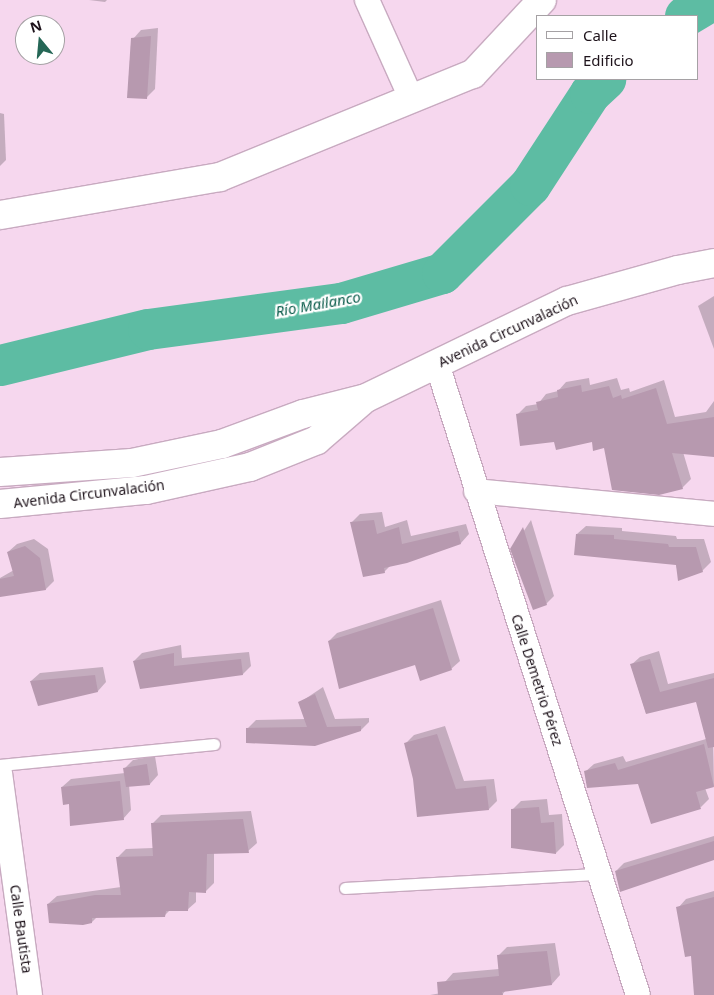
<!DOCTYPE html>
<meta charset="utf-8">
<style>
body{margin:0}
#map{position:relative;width:714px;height:995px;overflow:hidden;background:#f6d7ee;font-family:"Noto Sans",sans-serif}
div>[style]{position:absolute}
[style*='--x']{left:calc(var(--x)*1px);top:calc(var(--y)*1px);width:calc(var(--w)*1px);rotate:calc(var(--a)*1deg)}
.shadow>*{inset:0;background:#0003}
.river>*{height:41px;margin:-20.5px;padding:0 20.5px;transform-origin:20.5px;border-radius:20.5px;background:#5dbca3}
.building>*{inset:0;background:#b799af}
.roads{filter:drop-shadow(1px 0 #c8aac0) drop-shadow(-1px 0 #c8aac0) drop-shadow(0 1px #c8aac0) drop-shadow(0 -1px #c8aac0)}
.lane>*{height:11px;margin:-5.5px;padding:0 5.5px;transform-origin:5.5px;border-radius:5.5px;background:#fff}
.street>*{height:24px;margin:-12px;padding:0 12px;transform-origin:12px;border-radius:12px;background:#fff}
.secondary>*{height:28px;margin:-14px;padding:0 14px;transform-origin:14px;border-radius:14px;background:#fff}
span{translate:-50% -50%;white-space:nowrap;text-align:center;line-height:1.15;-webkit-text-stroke:4.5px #fff;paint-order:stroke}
.street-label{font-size:14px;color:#1e131b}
.water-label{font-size:15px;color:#095b4a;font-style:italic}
.legend{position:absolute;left:536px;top:15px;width:162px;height:65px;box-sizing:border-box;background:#fff;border:1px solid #a5a1a4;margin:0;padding:6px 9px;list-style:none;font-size:15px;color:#1e131b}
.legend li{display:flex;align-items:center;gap:10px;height:25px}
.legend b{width:25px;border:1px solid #a5a1a4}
.north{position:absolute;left:15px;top:15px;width:50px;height:50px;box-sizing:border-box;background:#fff;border:1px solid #a5a1a4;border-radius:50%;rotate:343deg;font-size:14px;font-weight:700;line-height:20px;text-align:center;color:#1e131b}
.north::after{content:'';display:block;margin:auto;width:18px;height:22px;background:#256756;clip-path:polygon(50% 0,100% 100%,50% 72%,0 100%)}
</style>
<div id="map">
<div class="shadow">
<i style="clip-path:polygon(89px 0,107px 0,105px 2px)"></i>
<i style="clip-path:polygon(158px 28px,155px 89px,146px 98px,133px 39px,141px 30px)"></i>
<i style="clip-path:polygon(0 113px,4px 114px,6px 160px,0 166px)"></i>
<i style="clip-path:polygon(714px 296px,714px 349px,698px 306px)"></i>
<i style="clip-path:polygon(589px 378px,590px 385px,617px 378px,621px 390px,629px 388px,630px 392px,664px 380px,675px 417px,706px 412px,714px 401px,714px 455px,683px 452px,691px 479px,682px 488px,593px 441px,555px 441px,517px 415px,526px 406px,538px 404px,546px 394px,558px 391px,566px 382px)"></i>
<i style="clip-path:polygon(382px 512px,385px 527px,407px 520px,411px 536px,466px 524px,469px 534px,461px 543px,391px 565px,384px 572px,352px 522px,360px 514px)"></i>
<i style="clip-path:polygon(531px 520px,554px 596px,546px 604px,512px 549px)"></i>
<i style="clip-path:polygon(586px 526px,622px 528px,622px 531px,676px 536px,677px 539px,704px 539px,711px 562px,702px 571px,679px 579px,676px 564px,577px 534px)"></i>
<i style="clip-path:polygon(34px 539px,48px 549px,54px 581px,46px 589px,0 596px,0 578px,14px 570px,8px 552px,17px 544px)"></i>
<i style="clip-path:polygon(441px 600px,460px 661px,451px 669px,329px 641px,337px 633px)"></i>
<i style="clip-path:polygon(181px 645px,182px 658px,249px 652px,251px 666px,243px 674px,141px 687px,134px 661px,142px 653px)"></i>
<i style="clip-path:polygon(659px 651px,668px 684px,714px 673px,714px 728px,696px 701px,646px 713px,631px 665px,640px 657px)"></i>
<i style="clip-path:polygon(103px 667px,106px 682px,98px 691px,39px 704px,31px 681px,40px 673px)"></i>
<i style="clip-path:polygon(323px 687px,335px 719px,369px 718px,369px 722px,361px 730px,247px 729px,256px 720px,306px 719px,299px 703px)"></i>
<i style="clip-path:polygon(445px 726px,464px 781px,494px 779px,497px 801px,489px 809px,415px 779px,405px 744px,414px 735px)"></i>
<i style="clip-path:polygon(713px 737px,714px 786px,705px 788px,709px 799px,701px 807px,639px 783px,585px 772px,594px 764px,623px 756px,626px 762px)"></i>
<i style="clip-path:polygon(155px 756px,158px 775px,150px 784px,129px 785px,131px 810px,123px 819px,70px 802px,62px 787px,71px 779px,125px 773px,125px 768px,133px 760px)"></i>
<i style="clip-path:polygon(547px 799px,549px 815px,562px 814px,564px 845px,556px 853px,513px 809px,521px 801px)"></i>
<i style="clip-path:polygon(251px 811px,257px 843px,248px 851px,214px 852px,214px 883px,206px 891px,196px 891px,196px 902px,187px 910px,170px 910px,164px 916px,97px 917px,92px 922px,48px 904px,57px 896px,121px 887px,118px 857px,126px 849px,153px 848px,152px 824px,161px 815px)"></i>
<i style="clip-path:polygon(714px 836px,714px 859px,616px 871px,624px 863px)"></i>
<i style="clip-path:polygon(714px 891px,714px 995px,695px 995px,692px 954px,678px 908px,686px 899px)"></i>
<i style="clip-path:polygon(555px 943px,560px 975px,552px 984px,506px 990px,502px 995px,430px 995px,447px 992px,445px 982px,453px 973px,499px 969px,498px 956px,507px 947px)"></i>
</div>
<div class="river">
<i style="--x:685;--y:16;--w:31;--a:-31"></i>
<i style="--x:0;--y:365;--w:152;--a:-13.7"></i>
<i style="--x:148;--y:329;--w:195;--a:-7.7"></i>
<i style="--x:341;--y:303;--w:105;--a:-16.5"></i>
<i style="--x:442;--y:273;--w:124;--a:-45"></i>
<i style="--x:530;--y:185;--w:110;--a:-56.9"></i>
<i style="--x:590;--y:93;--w:21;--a:-43"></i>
</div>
<div class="building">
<i style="clip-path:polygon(151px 36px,147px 99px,127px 98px,131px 38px)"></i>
<i style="clip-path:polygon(581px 385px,582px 392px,609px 386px,613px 398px,621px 395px,622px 399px,656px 388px,667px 424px,714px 417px,714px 457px,672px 453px,683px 489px,659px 495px,612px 490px,604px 448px,593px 451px,592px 442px,556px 450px,554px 442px,520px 446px,516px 414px,538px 410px,536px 402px,558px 397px,557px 390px)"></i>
<i style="clip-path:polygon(374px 520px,377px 534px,399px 527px,402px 544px,458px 531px,461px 544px,407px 563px,384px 568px,385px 573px,363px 577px,350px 522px)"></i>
<i style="clip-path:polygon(523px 527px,547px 605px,533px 610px,510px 549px)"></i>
<i style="clip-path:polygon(576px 534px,614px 535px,614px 539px,668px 544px,669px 547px,696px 547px,703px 572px,678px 581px,676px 565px,574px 555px)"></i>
<i style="clip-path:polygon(25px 546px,40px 558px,46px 590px,0 597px,0 579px,14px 576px,7px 552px)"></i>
<i style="clip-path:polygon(433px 608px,452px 670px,420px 681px,415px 665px,339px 689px,328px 641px)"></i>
<i style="clip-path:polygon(174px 653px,174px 666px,241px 659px,243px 675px,140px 689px,133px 661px)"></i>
<i style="clip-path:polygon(650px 659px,660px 692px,714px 678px,714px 747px,708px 748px,696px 702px,646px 714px,630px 664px)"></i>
<i style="clip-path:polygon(95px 675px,98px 692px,38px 706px,30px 681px)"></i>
<i style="clip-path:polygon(315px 694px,327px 727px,361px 726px,361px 731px,315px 746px,246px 743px,246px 728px,307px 727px,298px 702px)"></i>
<i style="clip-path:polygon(437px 734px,456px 789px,486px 786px,489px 810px,417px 817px,413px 779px,404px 743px)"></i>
<i style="clip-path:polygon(704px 744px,714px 787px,696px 792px,701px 809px,651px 824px,638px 784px,587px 788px,584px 771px,615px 763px,618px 770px)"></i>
<i style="clip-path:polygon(147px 764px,150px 785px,126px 787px,123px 768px)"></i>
<i style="clip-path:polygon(120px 781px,124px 820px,70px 826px,69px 804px,63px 805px,61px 787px)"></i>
<i style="clip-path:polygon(539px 807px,541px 823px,554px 822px,556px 854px,511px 848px,511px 809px)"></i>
<i style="clip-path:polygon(243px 819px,249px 853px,207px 854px,206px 893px,189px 892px,188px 911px,166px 911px,165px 917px,92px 918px,92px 923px,83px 925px,49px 923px,47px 904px,95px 895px,121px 895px,116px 857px,153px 856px,151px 823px)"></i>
<i style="clip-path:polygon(714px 841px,714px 860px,620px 892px,615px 871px)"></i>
<i style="clip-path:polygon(714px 897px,714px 995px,694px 995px,691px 956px,685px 957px,676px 907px)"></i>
<i style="clip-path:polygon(547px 951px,552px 985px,502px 992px,503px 995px,438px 995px,437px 982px,499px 976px,497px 955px)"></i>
</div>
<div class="roads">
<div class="lane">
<i style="--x:0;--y:765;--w:215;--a:-5.6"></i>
<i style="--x:345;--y:888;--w:254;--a:-3.2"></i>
</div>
<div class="street">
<i style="--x:367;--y:0;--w:107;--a:65.8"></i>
<i style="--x:437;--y:364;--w:662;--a:72.33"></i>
<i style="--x:476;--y:491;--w:239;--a:5.5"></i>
<i style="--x:0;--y:773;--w:224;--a:82.3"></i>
</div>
<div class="secondary">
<i style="--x:0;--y:215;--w:223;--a:-9.8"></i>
<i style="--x:220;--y:177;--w:273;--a:-22.2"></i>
<i style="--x:473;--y:74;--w:101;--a:-47"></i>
<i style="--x:0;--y:472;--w:132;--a:-3.9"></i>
<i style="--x:132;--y:463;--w:92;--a:-11.9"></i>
<i style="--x:222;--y:444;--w:86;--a:-20.3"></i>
<i style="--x:303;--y:414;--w:65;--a:-14.3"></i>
<i style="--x:366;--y:398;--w:223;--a:-25.8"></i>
<i style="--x:567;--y:301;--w:115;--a:-15.6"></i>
<i style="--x:678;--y:270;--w:37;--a:-11"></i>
<i style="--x:0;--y:504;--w:147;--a:-5.5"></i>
<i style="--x:146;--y:490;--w:107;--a:-12.5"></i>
<i style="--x:250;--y:467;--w:72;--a:-21.9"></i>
<i style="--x:317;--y:440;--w:58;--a:-40.8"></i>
</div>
</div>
<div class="street-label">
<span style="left:508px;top:331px;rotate:-25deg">Avenida Circunvalación</span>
<span style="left:89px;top:494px;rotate:-7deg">Avenida Circunvalación</span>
<span style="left:537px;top:680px;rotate:72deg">Calle Demetrio Pérez</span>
<span style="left:21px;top:929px;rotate:82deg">Calle Bautista</span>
</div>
<div class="water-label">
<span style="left:318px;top:304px;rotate:-10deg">Río Mailanco</span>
</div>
<ul class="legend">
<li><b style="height:6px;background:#fff"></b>Calle</li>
<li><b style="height:14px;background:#b799af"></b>Edificio</li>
</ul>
<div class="north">N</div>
</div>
